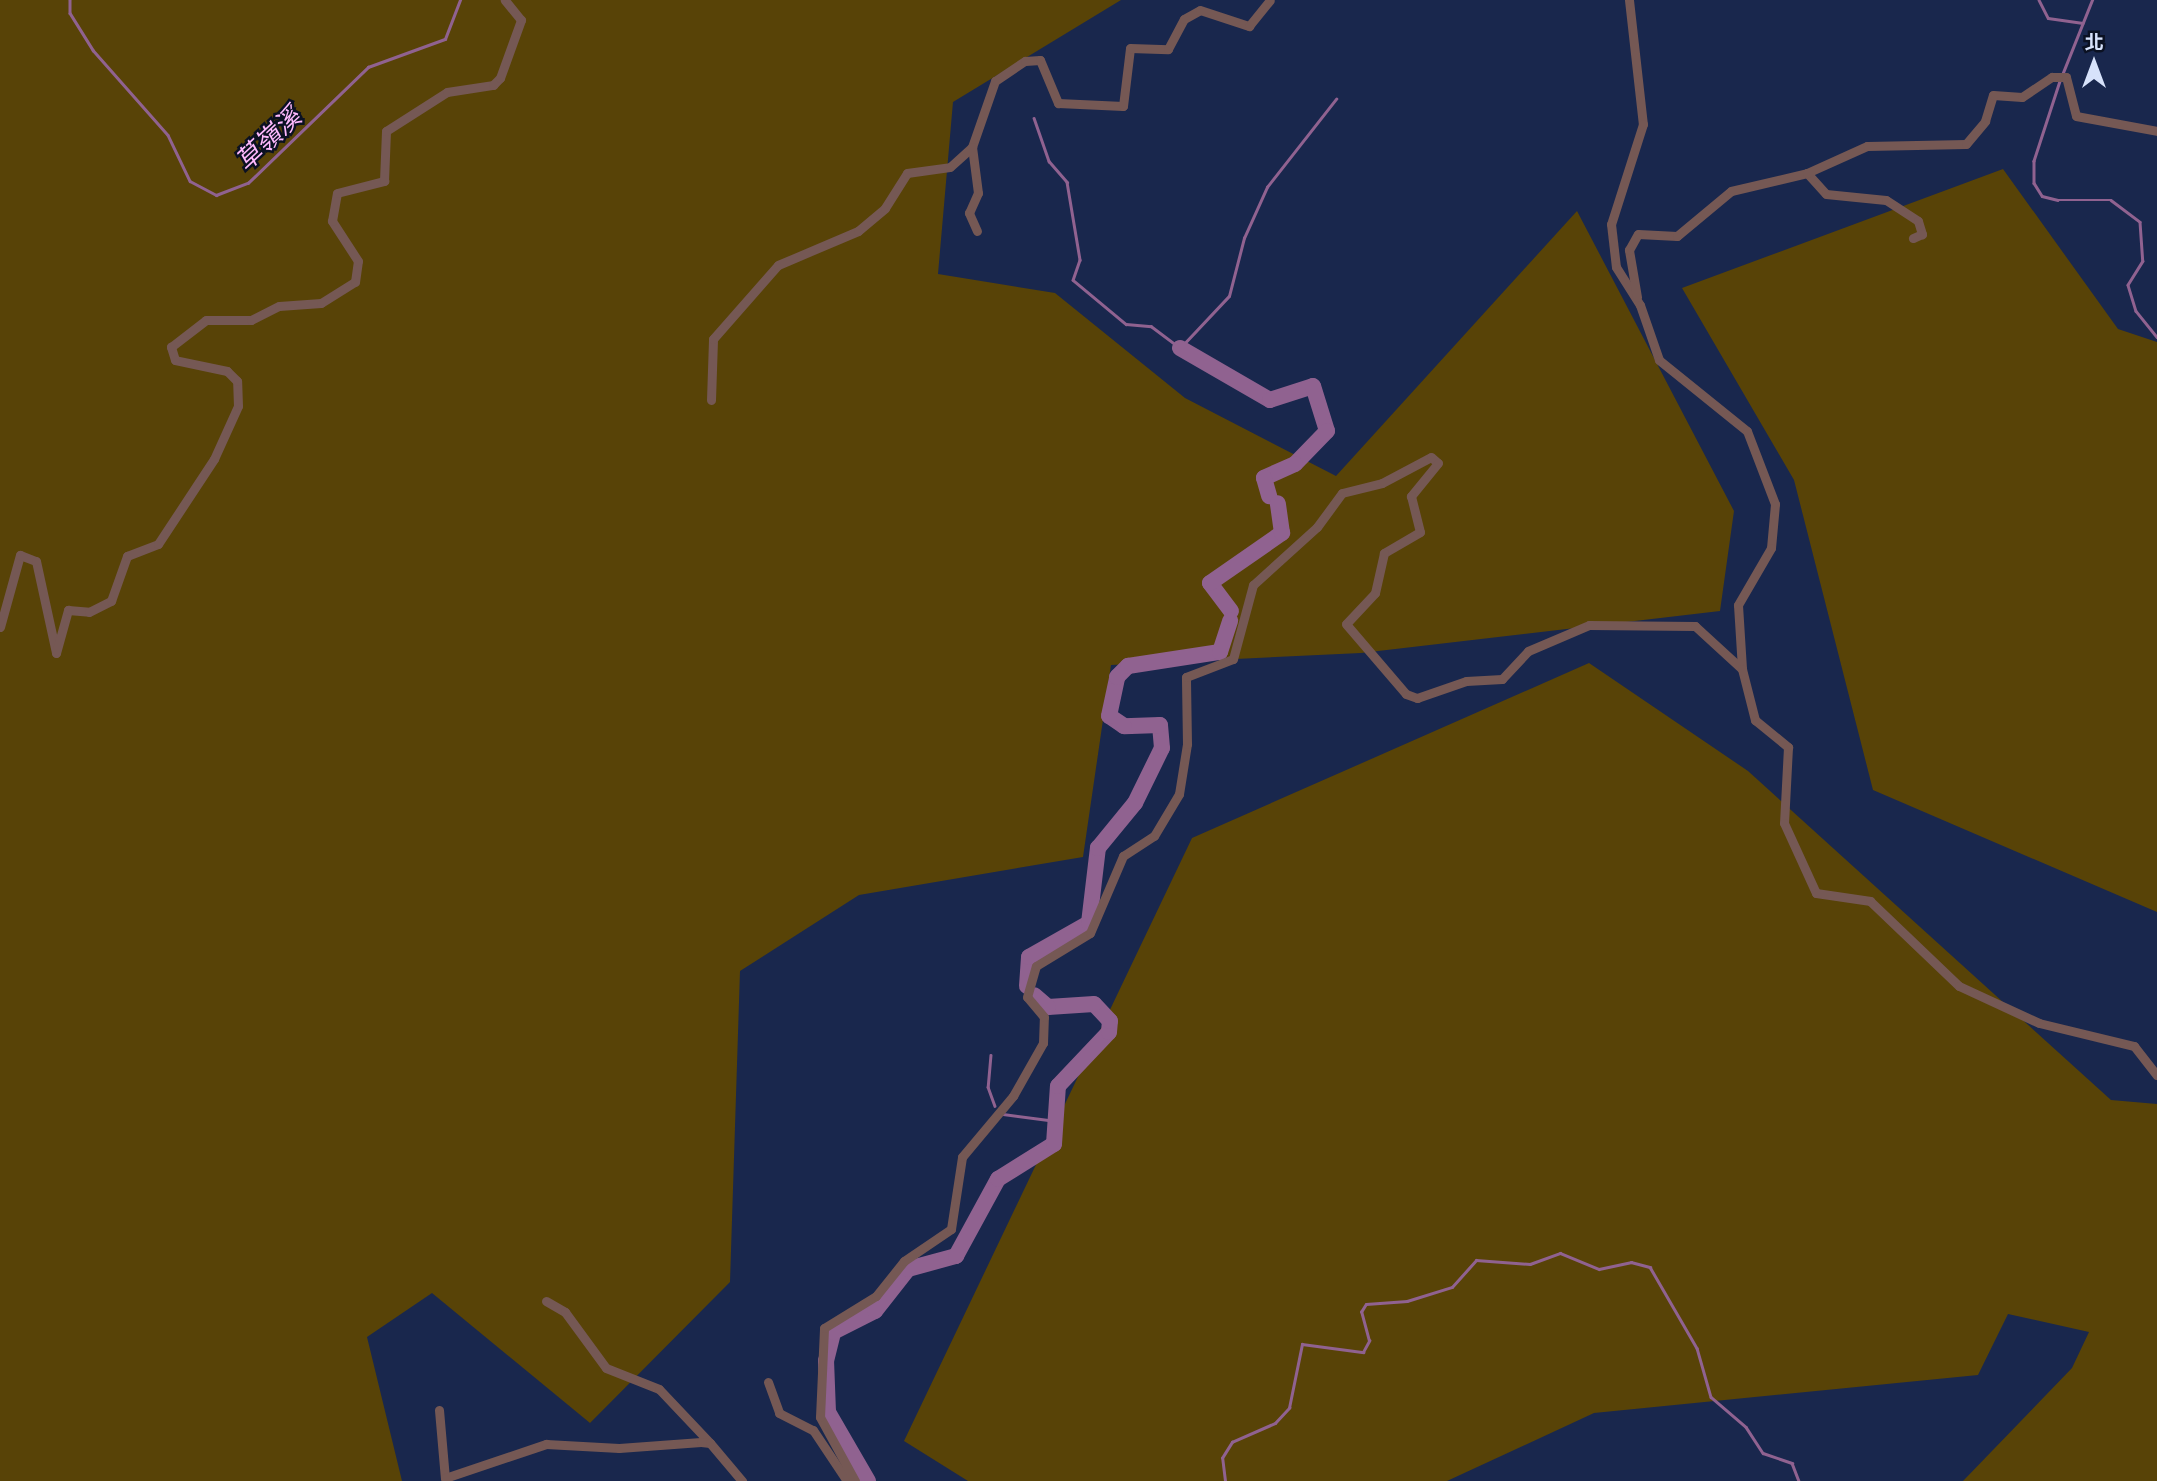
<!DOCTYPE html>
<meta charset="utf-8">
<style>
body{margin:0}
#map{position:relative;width:2157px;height:1481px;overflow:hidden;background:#19274d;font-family:Lato,"Noto Sans TC",sans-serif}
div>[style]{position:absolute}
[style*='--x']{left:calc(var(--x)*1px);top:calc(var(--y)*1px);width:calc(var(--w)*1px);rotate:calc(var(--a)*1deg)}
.green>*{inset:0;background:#584307}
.stream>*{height:2.5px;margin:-1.25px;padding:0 1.25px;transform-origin:1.25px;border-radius:1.25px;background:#906290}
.river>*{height:16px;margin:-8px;padding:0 8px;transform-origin:8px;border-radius:8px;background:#906290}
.minor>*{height:9px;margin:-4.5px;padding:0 4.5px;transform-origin:4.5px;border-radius:4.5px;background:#755854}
span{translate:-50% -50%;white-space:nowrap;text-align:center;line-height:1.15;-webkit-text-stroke:5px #0b1122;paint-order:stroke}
.water-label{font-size:26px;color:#feb9fd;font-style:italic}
.north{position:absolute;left:2059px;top:28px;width:70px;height:70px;-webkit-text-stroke:5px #0b1122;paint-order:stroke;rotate:0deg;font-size:19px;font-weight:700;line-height:28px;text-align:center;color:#d7e2fb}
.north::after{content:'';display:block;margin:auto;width:24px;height:32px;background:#d7e2fb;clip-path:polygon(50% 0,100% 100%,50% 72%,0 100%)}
</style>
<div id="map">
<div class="green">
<i style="clip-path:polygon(0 0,1121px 0,953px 102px,938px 274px,1055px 293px,1185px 398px,1336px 476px,1577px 211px,1734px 511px,1720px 611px,1361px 653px,1111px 665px,1083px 857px,859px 895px,740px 971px,730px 1282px,590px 1423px,432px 1293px,367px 1337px,402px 1481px,0 1481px)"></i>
<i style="clip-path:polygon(2003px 169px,2118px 329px,2157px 342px,2157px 912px,1873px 790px,1794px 480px,1682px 288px)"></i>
<i style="clip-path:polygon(1589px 663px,1748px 771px,2111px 1100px,2157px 1104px,2157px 1481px,1963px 1481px,2072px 1368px,2089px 1332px,2008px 1314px,1978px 1375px,1594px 1413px,1447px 1481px,968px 1481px,904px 1441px,1192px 838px)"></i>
</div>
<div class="stream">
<i style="--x:70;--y:0;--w:13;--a:90"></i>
<i style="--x:70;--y:13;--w:44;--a:58.1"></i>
<i style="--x:93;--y:50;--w:113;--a:48.6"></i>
<i style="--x:168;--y:135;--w:51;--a:64.4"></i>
<i style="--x:190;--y:181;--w:30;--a:28"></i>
<i style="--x:216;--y:195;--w:34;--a:-21"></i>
<i style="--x:248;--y:183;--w:167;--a:-44"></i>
<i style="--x:368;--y:67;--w:82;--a:-20"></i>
<i style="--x:445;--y:39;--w:42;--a:-69"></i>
<i style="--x:2039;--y:0;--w:20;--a:63"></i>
<i style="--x:2048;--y:18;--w:35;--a:8"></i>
<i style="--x:2062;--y:75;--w:81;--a:-68.2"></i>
<i style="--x:2060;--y:81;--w:84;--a:108"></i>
<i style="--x:2034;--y:161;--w:22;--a:90"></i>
<i style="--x:2034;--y:183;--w:15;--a:58"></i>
<i style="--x:2042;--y:196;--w:16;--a:14"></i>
<i style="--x:2058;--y:200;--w:53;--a:0"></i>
<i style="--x:2111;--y:200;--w:36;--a:37"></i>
<i style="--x:2140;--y:222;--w:39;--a:86"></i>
<i style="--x:2143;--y:261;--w:28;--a:122"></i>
<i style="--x:2128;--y:285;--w:27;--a:73"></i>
<i style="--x:2136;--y:311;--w:33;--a:51"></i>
<i style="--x:1034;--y:118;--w:46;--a:70.8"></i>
<i style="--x:1049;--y:161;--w:28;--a:49"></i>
<i style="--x:1067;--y:182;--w:79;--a:80.5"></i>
<i style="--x:1080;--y:260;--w:21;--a:109"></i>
<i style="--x:1073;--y:280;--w:69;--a:39.7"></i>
<i style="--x:1126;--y:324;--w:25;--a:5"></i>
<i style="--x:1151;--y:326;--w:36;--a:37"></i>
<i style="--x:1180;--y:348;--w:71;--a:-46.7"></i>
<i style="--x:1229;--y:296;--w:60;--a:-75.5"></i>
<i style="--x:1244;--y:238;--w:56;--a:-65.7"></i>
<i style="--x:1267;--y:187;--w:112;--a:-51.9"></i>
<i style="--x:991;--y:1055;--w:32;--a:95"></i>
<i style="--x:988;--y:1087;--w:20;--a:70"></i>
<i style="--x:1003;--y:1114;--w:53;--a:7.5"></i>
<i style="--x:1225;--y:1481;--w:23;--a:-97"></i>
<i style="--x:1222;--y:1458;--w:19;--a:-58"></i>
<i style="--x:1232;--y:1442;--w:47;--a:-23.8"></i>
<i style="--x:1275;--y:1423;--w:21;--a:-47"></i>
<i style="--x:1289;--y:1408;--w:65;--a:-78.5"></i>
<i style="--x:1302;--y:1344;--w:62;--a:7.5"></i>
<i style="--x:1363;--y:1352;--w:13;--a:-61"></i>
<i style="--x:1369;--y:1341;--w:30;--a:-105"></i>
<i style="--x:1361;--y:1312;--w:9;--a:-58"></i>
<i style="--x:1366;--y:1304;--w:41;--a:-4.2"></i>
<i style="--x:1407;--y:1301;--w:47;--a:-17.3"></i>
<i style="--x:1452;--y:1287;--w:36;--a:-48"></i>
<i style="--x:1476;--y:1260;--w:54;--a:4.2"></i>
<i style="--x:1530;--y:1264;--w:32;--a:-20"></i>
<i style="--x:1560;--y:1253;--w:42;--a:22.3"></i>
<i style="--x:1599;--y:1269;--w:33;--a:-12"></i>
<i style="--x:1631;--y:1262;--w:20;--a:15"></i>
<i style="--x:1650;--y:1267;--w:94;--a:59.9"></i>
<i style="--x:1697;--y:1348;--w:51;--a:74.1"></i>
<i style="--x:1711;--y:1397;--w:46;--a:40.6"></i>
<i style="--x:1746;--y:1427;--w:31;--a:57"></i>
<i style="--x:1763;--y:1453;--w:31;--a:19"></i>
<i style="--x:1792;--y:1463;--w:19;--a:69"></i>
</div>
<div class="river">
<i style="--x:1180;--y:348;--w:104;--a:30"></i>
<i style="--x:1270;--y:400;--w:45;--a:-18"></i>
<i style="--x:1313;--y:386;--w:47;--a:72.7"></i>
<i style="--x:1327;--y:431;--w:46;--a:134.1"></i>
<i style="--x:1295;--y:464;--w:34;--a:156"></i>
<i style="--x:1264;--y:478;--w:19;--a:74"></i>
<i style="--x:1231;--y:611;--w:35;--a:-127"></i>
<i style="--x:1210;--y:583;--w:88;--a:-34.8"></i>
<i style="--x:1282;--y:533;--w:30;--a:-98"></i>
<i style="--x:1027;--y:986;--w:29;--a:-86"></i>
<i style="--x:1029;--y:957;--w:69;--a:-29.5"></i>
<i style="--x:1089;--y:923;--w:76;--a:-83.2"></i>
<i style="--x:1098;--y:848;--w:58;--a:-50.6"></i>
<i style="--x:1135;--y:803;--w:61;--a:-63.9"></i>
<i style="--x:1162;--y:748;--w:23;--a:-95"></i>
<i style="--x:1160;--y:725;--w:36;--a:178"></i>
<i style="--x:1124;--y:726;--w:18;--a:-146"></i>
<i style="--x:1109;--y:716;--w:40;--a:-78"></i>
<i style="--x:1117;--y:677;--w:16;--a:-45"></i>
<i style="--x:1128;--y:666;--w:93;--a:-8.7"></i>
<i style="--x:1220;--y:652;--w:33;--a:-72"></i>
<i style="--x:868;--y:1481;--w:80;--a:-120.1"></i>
<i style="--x:828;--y:1412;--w:51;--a:-92.2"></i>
<i style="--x:826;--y:1361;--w:30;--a:-76"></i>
<i style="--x:833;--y:1332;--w:47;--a:-26.6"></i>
<i style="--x:875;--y:1311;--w:53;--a:-51.8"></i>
<i style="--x:908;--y:1269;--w:50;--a:-15.2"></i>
<i style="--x:956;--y:1256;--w:88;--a:-61.4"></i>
<i style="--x:998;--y:1179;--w:66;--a:-32"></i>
<i style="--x:1054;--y:1144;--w:58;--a:-86.1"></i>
<i style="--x:1058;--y:1086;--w:74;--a:-46.6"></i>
<i style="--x:1109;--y:1032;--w:11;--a:-85"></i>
<i style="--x:1110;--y:1021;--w:23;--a:-133"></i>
<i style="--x:1094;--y:1004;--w:46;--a:176.3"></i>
<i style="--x:1048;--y:1007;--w:18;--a:-139"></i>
</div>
<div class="minor">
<i style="--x:1629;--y:0;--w:125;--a:83.6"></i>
<i style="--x:1643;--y:124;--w:105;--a:107.7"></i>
<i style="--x:1611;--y:224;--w:43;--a:83.4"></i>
<i style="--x:1616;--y:267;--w:45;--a:57.7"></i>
<i style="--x:1640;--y:305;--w:58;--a:70.9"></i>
<i style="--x:1659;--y:360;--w:113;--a:38.9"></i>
<i style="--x:1747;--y:431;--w:78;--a:69"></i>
<i style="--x:1775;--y:504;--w:44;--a:95.2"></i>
<i style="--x:1771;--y:548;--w:66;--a:120.1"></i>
<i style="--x:1738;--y:605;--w:64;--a:86.4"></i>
<i style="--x:1807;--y:173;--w:28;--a:48"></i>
<i style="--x:1826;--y:194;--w:60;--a:5.7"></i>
<i style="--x:1886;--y:200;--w:38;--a:33"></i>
<i style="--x:1918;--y:221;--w:14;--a:73"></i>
<i style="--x:1922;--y:234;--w:10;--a:156"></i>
<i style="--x:977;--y:231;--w:20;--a:-114"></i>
<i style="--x:969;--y:213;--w:22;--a:-66"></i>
<i style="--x:978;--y:193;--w:46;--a:-97.4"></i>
<i style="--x:972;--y:147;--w:70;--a:-70.8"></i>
<i style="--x:995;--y:81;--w:36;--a:-34"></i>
<i style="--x:1025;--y:61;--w:15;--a:-4"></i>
<i style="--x:1040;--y:60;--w:47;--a:67.3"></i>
<i style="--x:1058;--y:103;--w:65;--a:2.6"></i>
<i style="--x:1123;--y:106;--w:58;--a:-83.1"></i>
<i style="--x:1130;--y:48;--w:38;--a:2"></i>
<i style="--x:1168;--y:49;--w:34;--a:-62"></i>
<i style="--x:1184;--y:19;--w:18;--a:-29"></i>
<i style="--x:1200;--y:10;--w:52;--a:18.1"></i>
<i style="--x:1249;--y:26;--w:33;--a:-51"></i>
<i style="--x:1637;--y:297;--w:48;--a:-99.7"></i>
<i style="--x:1629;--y:250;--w:18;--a:-61"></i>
<i style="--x:1638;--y:234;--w:39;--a:3"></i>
<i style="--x:1677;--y:236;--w:70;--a:-39.8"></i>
<i style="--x:1731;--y:191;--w:78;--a:-13.3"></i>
<i style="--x:1807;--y:173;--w:66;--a:-24.2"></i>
<i style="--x:1867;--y:146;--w:99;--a:-1.2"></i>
<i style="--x:1966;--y:144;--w:30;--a:-50"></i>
<i style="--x:1985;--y:121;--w:27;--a:-73"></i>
<i style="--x:1993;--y:95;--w:29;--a:4"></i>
<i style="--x:2022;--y:97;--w:36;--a:-34"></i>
<i style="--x:2052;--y:77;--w:14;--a:0"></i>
<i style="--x:2066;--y:77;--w:40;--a:75.6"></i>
<i style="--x:2076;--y:116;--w:82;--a:10.5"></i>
<i style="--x:711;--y:400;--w:61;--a:-88.1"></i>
<i style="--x:713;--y:339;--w:98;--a:-48.7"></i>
<i style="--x:778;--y:265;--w:87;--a:-23"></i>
<i style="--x:858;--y:231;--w:35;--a:-40"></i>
<i style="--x:885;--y:208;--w:41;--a:-57.8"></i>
<i style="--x:907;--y:173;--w:43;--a:-7.9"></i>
<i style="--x:950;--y:167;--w:30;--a:-42"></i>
<i style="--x:0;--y:627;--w:75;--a:-74.5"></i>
<i style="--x:20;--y:555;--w:17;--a:21"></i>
<i style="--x:36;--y:561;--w:94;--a:77.7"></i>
<i style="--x:56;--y:653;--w:45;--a:-74.4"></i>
<i style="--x:68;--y:610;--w:21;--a:5"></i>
<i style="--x:89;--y:612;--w:25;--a:-27"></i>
<i style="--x:111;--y:601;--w:48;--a:-70.4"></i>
<i style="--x:127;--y:556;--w:33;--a:-21"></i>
<i style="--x:158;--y:544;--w:102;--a:-56.6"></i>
<i style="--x:214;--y:459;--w:58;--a:-65.6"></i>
<i style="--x:238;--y:406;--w:25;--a:-92"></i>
<i style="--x:237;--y:381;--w:14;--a:-135"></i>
<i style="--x:227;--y:371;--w:53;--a:-168.1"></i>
<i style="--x:175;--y:360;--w:14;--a:-107"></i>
<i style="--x:171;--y:347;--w:44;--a:-37.6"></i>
<i style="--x:206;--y:320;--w:45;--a:0"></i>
<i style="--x:251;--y:320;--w:31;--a:-27"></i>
<i style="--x:279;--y:306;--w:42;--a:-4.1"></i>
<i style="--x:321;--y:303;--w:40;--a:-32"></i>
<i style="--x:355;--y:282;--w:21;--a:-82"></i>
<i style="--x:358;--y:261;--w:48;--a:-123"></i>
<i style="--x:332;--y:221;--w:28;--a:-80"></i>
<i style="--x:337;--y:193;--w:49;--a:-14.3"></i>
<i style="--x:384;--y:181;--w:50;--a:-87.7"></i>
<i style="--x:386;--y:131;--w:72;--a:-32.6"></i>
<i style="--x:447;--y:92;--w:47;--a:-8.7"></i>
<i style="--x:493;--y:85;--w:10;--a:-45"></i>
<i style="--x:500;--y:78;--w:62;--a:-70.1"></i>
<i style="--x:521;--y:20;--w:26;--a:-129"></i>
<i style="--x:546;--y:1301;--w:22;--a:30"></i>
<i style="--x:565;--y:1312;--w:69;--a:53.8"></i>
<i style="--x:606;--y:1368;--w:57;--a:21.6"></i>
<i style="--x:659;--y:1389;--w:74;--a:46.6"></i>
<i style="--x:768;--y:1382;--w:33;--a:70"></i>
<i style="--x:779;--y:1413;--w:38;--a:27"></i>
<i style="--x:813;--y:1430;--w:61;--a:56.3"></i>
<i style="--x:439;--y:1410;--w:68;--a:85"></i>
<i style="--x:445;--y:1478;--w:107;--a:-18.6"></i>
<i style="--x:546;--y:1444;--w:73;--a:3.1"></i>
<i style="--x:619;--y:1448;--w:82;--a:-4.2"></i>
<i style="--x:701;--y:1442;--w:9;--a:6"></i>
<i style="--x:710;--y:1443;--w:50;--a:49.9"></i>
<i style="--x:855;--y:1481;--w:73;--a:-118.7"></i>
<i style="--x:820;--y:1417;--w:89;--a:-87.4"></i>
<i style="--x:824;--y:1328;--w:61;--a:-31.6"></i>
<i style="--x:876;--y:1296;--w:45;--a:-51.3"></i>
<i style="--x:904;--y:1261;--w:57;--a:-34.2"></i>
<i style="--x:951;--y:1229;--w:73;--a:-81.3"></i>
<i style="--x:962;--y:1157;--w:80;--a:-50.1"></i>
<i style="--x:1013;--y:1096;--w:61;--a:-60.5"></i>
<i style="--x:1043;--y:1043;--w:26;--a:-88"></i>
<i style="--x:1044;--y:1017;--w:26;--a:-130"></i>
<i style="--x:1027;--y:997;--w:32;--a:-74"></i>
<i style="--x:1036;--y:966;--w:63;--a:-31.4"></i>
<i style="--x:1090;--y:933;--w:84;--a:-66.8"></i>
<i style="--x:1123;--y:856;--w:37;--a:-33"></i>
<i style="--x:1154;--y:836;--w:49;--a:-59.2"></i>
<i style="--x:1179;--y:794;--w:51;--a:-80.9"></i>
<i style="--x:1187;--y:744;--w:67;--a:-90.9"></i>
<i style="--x:1186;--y:677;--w:50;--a:-21"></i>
<i style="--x:1233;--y:659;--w:77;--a:-74.9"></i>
<i style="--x:1253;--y:585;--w:86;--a:-42.2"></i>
<i style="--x:1317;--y:527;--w:42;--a:-53.7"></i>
<i style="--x:1342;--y:493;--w:41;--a:-14"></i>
<i style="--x:1382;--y:483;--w:55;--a:-28"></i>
<i style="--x:1431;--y:457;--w:9;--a:41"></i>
<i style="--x:1438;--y:463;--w:43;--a:129.3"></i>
<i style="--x:1411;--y:496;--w:37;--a:76"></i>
<i style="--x:1420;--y:532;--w:42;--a:149.7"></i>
<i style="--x:1384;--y:553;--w:41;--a:102.7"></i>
<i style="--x:1375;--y:593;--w:42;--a:133.1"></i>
<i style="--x:1346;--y:624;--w:92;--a:49.4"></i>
<i style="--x:1406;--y:694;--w:12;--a:20"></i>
<i style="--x:1417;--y:698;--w:52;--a:-19.1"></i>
<i style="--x:1466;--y:681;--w:36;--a:-3"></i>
<i style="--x:1502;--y:679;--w:38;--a:-47"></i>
<i style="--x:1528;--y:651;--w:66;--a:-23.1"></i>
<i style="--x:1589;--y:625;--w:106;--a:0.5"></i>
<i style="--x:1695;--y:626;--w:64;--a:42.5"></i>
<i style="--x:1742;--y:669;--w:53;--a:75.7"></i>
<i style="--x:1755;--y:720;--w:43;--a:39.3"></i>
<i style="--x:1788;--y:747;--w:76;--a:93"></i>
<i style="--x:1784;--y:823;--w:77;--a:65.4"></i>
<i style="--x:1816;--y:893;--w:55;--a:8.4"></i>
<i style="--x:1870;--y:901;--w:123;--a:43.7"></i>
<i style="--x:1959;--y:986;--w:88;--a:24.8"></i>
<i style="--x:2039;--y:1023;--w:98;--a:13.6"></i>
<i style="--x:2134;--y:1046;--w:37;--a:52"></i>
</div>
<div class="water-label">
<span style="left:268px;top:139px;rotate:-43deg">草嶺溪</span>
</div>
<div class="north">北</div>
</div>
